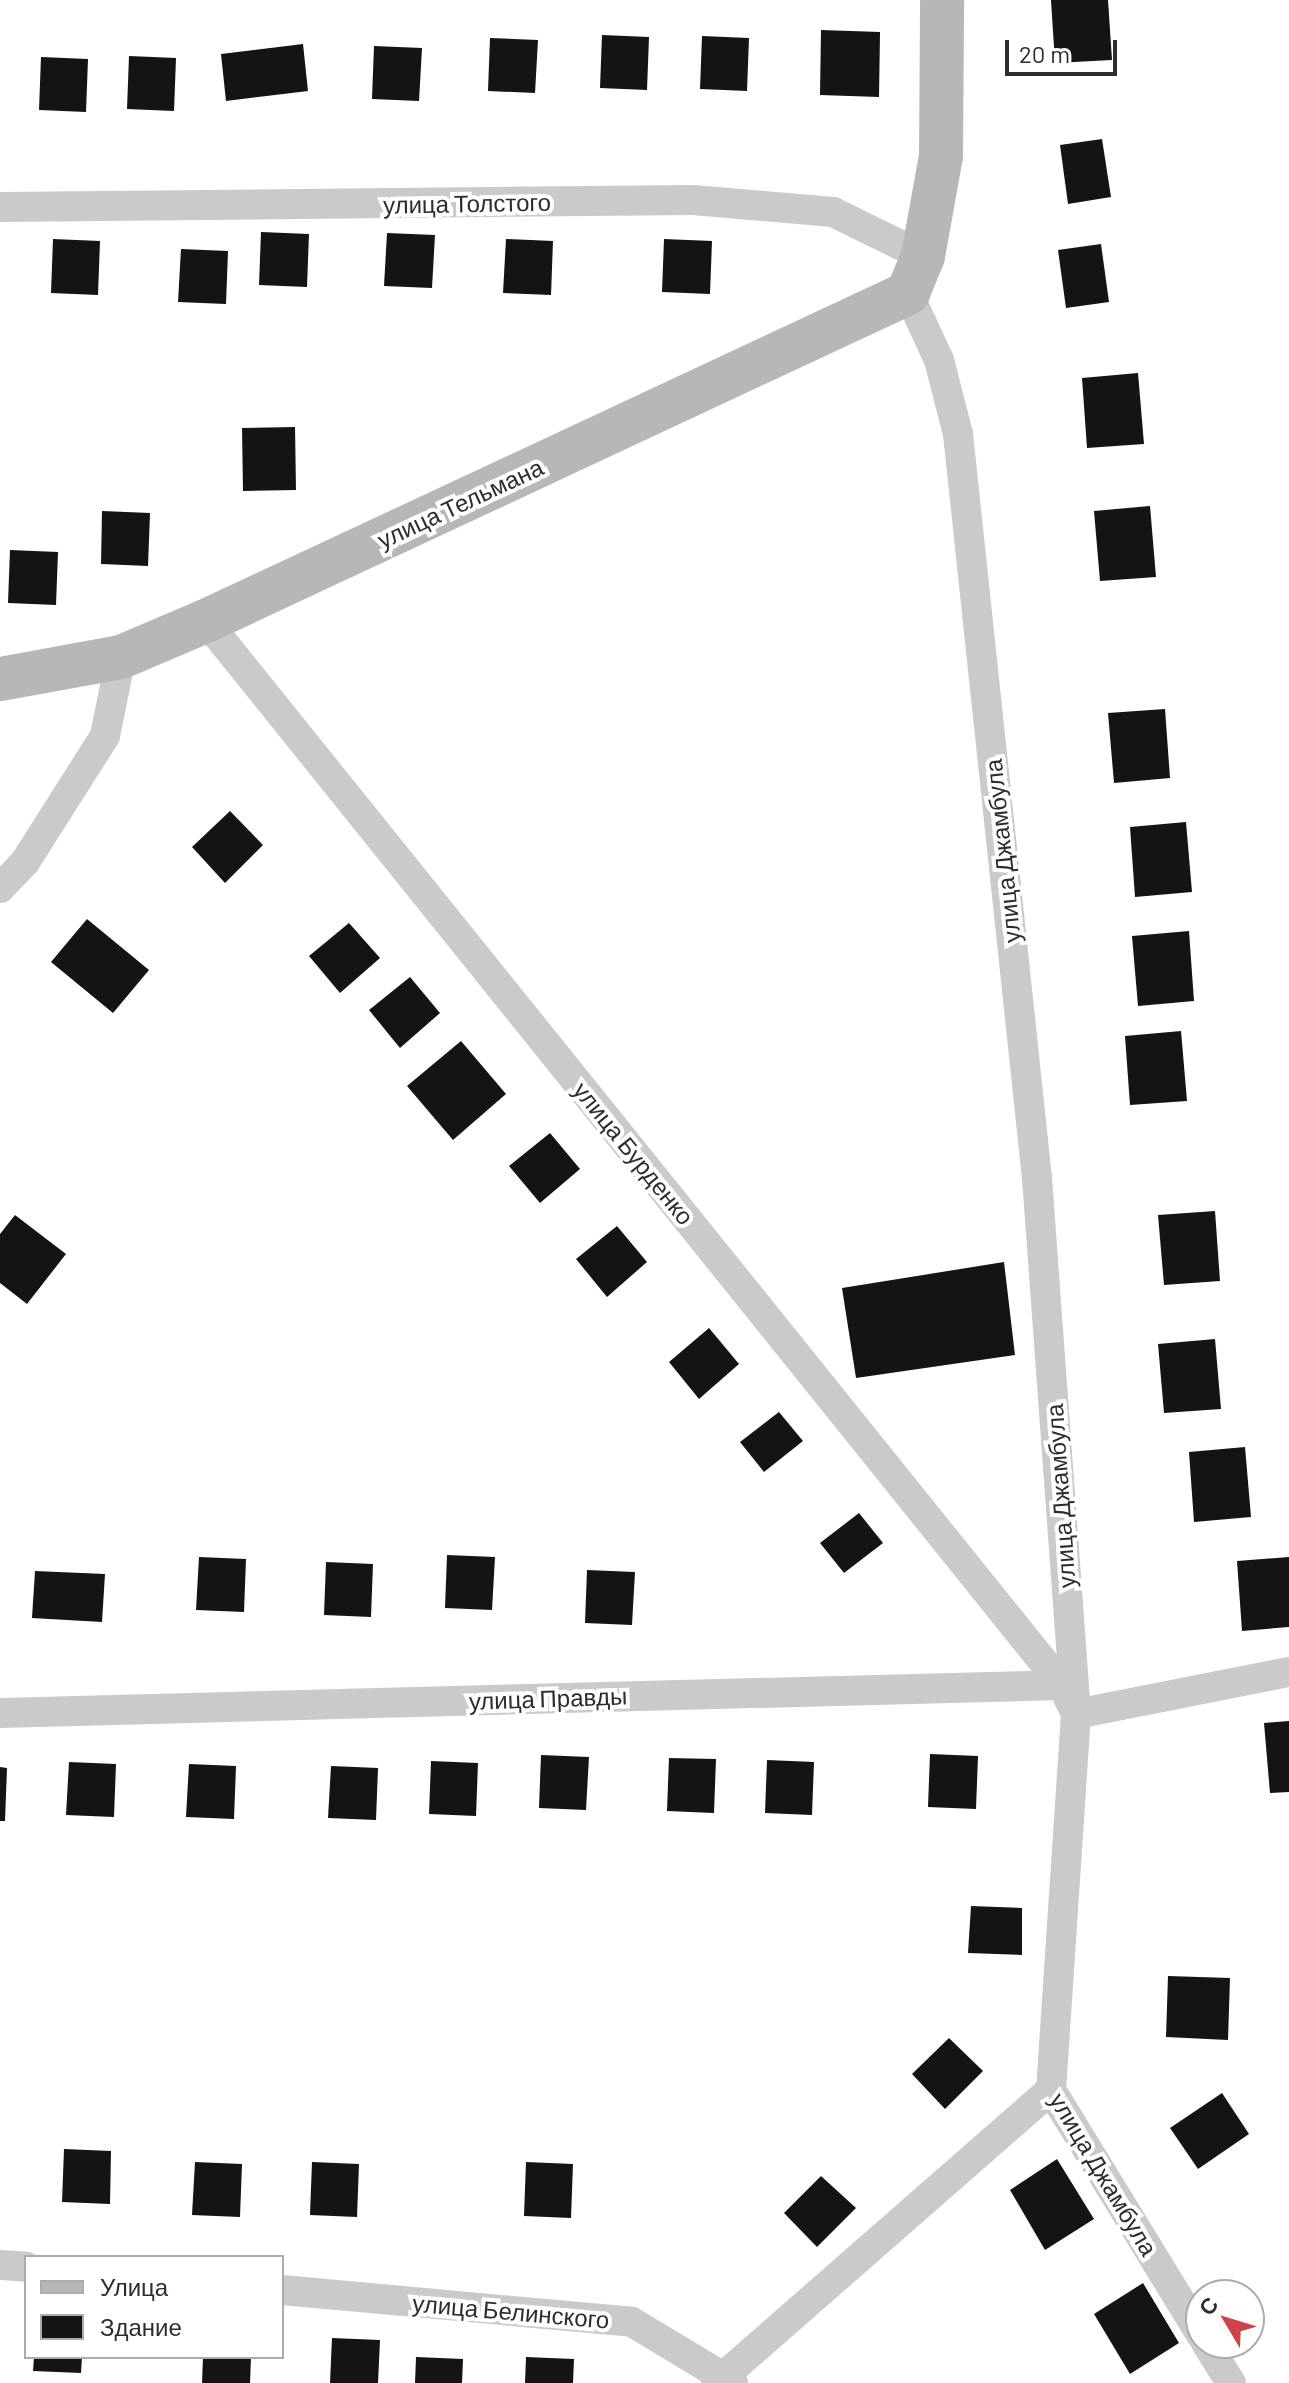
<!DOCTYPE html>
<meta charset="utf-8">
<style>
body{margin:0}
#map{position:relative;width:1289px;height:2383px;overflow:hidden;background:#fff;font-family:Barlow,sans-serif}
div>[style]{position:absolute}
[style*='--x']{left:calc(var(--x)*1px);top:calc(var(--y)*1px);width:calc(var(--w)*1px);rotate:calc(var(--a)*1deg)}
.building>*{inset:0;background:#141414}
.minor>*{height:30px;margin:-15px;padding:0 15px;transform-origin:15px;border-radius:15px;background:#cacaca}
.secondary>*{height:44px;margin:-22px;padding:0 22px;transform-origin:22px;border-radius:22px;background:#b7b7b7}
span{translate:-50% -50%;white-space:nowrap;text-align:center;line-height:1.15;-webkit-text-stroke:8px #fff;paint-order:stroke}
.street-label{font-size:24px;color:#2d2d2d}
.legend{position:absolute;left:24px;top:2255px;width:260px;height:104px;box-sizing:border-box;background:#fff;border:2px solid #ababab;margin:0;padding:10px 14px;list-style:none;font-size:24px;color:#2d2d2d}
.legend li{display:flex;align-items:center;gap:16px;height:40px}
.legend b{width:40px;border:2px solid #ababab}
.north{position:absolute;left:1185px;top:2279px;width:80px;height:80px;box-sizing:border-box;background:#fff;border:2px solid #ababab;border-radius:50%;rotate:308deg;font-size:22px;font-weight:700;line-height:32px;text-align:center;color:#2d2d2d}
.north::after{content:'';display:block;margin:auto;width:28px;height:36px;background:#ce4549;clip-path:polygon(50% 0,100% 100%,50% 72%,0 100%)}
.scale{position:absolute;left:1005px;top:40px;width:112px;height:36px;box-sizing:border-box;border:4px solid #2d2d2d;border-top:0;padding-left:10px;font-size:24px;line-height:28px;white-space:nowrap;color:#2d2d2d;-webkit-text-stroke:6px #fff;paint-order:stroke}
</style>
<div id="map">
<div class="building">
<i style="clip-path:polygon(1051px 0,1108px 0,1112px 60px,1055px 63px)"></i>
<i style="clip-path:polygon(821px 30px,880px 32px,879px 97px,820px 95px)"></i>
<i style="clip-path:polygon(602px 35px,649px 37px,647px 90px,600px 88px)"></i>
<i style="clip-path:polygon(702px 36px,749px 38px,747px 91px,700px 89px)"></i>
<i style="clip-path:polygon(490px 38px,538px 40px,535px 93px,488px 91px)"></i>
<i style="clip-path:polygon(303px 44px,308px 91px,226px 101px,221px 54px)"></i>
<i style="clip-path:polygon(374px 46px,422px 48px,419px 101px,372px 99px)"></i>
<i style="clip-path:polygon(129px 56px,176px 58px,174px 111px,127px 109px)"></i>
<i style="clip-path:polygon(41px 57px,88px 59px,86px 112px,39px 110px)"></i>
<i style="clip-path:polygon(1102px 139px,1111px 197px,1068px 204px,1060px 145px)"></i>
<i style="clip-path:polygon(261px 232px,309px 234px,307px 287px,259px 285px)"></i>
<i style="clip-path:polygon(387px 233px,435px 235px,432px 288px,384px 286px)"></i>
<i style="clip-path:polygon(53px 239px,100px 241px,98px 295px,51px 293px)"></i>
<i style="clip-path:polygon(506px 239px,553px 241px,551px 295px,503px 293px)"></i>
<i style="clip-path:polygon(664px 239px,712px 241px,710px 294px,662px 292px)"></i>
<i style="clip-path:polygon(1101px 244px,1109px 302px,1066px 308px,1058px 250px)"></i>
<i style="clip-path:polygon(181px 249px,228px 251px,226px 304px,178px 302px)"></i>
<i style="clip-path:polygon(1138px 373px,1144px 444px,1087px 448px,1082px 378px)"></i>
<i style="clip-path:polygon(295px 427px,296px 490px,243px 491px,242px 428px)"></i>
<i style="clip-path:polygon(1150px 506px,1156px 577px,1100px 581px,1094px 511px)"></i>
<i style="clip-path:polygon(102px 511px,150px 513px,148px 566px,101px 564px)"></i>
<i style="clip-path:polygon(10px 550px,58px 552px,56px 605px,8px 603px)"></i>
<i style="clip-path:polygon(1165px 709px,1170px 778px,1114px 783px,1108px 713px)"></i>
<i style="clip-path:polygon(230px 811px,263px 845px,225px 883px,192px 847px)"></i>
<i style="clip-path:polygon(1186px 822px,1192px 892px,1135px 897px,1130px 827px)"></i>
<i style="clip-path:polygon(87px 919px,149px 970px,113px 1013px,51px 962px)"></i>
<i style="clip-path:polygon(349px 923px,380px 958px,340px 993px,309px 956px)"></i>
<i style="clip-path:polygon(1189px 931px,1194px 1001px,1138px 1006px,1132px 936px)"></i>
<i style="clip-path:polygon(410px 977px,440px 1013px,400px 1048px,369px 1010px)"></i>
<i style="clip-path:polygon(1181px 1031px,1187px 1101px,1130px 1105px,1125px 1036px)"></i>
<i style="clip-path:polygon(461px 1041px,506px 1094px,453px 1140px,407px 1086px)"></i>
<i style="clip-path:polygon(550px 1133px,580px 1169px,540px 1203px,509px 1166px)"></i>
<i style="clip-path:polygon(1215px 1211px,1220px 1281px,1164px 1285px,1158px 1215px)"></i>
<i style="clip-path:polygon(15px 1215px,66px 1254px,27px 1304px,0 1283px,0 1234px)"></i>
<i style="clip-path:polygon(617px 1226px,647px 1262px,607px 1297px,576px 1259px)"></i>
<i style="clip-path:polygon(1004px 1262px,1015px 1355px,856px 1378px,842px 1288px)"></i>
<i style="clip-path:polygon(709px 1328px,739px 1364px,699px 1399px,669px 1362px)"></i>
<i style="clip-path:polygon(1215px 1339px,1221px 1409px,1164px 1413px,1158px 1344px)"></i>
<i style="clip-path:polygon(779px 1412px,803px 1441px,764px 1472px,740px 1442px)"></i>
<i style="clip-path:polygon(1245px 1447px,1251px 1517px,1194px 1522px,1189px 1452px)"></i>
<i style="clip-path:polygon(859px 1513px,883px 1543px,844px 1573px,820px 1543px)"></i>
<i style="clip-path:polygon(447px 1555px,495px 1557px,492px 1610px,445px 1608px)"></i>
<i style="clip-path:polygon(199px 1557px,246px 1559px,244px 1612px,196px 1610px)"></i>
<i style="clip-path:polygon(1289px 1557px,1289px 1627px,1242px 1631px,1237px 1561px)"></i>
<i style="clip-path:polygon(326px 1562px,373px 1564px,371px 1617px,324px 1615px)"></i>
<i style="clip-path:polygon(587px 1570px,635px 1572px,632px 1625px,585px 1623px)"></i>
<i style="clip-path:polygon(35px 1571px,105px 1574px,102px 1622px,32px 1618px)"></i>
<i style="clip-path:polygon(1289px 1721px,1289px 1792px,1270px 1793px,1264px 1723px)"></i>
<i style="clip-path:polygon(930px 1754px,978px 1756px,976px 1809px,928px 1807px)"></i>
<i style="clip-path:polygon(541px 1755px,589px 1757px,586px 1810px,539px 1808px)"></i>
<i style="clip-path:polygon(669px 1758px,716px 1759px,714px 1813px,667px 1811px)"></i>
<i style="clip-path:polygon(767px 1760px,814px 1762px,812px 1815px,765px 1813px)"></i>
<i style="clip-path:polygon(431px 1761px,478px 1763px,476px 1816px,429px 1814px)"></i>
<i style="clip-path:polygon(69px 1762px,116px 1764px,114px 1817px,66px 1815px)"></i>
<i style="clip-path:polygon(189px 1764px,236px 1766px,234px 1819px,186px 1817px)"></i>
<i style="clip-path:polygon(331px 1766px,378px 1768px,376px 1820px,328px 1818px)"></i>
<i style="clip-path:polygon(0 1767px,7px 1768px,5px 1821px,0 1821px)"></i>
<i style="clip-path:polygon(971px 1906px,1022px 1908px,1022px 1955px,968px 1953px)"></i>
<i style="clip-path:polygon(1168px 1976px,1230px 1978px,1228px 2040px,1166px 2037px)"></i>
<i style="clip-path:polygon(949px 2038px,983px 2071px,945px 2109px,912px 2074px)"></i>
<i style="clip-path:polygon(1222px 2093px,1249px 2134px,1198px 2169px,1170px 2128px)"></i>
<i style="clip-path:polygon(64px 2149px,111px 2151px,110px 2204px,62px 2202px)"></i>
<i style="clip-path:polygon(1057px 2159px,1094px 2219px,1045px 2250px,1010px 2190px)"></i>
<i style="clip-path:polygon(195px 2162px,242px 2164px,240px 2217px,192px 2215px)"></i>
<i style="clip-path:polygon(312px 2162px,359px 2164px,357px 2217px,310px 2215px)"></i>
<i style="clip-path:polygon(526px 2162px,573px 2164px,571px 2218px,524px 2216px)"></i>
<i style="clip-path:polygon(821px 2176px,856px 2208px,817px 2247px,784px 2213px)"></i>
<i style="clip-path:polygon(1143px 2283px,1179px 2343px,1130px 2374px,1094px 2314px)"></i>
<i style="clip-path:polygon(332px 2338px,380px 2340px,378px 2383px,330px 2383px)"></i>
<i style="clip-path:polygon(34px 2357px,82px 2357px,81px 2373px,33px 2371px)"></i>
<i style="clip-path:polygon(203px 2357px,251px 2357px,250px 2383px,202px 2383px)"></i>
<i style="clip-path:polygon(416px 2357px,463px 2359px,462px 2383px,415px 2383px)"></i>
<i style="clip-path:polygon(526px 2357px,574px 2359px,573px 2383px,525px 2383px)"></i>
</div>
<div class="minor">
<i style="--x:0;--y:207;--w:693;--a:-0.58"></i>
<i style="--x:693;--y:200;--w:141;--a:4.9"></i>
<i style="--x:833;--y:212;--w:100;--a:26.1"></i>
<i style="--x:908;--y:293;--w:74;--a:65.2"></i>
<i style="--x:939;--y:360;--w:76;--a:75.6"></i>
<i style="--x:958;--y:434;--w:748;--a:83.94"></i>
<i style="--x:1037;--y:1178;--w:537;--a:85.84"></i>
<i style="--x:1076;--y:1714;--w:377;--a:93.8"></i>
<i style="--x:1051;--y:2090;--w:287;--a:58.5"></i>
<i style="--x:206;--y:621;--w:1366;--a:51.18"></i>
<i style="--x:0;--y:888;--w:36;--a:-46"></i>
<i style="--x:25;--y:862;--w:149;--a:-57.6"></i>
<i style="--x:105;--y:736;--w:81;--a:-78.6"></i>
<i style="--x:0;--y:1713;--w:1062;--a:-1.51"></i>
<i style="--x:1062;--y:1685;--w:32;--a:64"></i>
<i style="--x:1076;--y:1714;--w:217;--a:-11.2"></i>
<i style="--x:0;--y:2265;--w:26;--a:4"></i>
<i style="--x:282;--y:2290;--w:351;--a:5.2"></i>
<i style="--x:632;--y:2322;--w:118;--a:31.1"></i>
<i style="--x:1206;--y:2343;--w:47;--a:58"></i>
<i style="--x:716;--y:2383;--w:445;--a:-41.2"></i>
</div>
<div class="secondary">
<i style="--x:0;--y:679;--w:123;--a:-10.3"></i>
<i style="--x:121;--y:657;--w:92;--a:-23"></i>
<i style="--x:206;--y:621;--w:775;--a:-25.04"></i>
<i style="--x:908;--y:293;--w:40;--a:-68"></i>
<i style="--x:923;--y:256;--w:102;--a:-79.8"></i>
<i style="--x:941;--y:156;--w:156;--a:-89.6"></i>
</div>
<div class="street-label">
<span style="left:467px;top:203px;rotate:-1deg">улица Толстого</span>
<span style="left:460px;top:503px;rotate:-25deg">улица Тельмана</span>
<span style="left:1002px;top:851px;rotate:-96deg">улица Джамбула</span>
<span style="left:634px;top:1153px;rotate:51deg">улица Бурденко</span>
<span style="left:1060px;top:1496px;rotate:-94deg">улица Джамбула</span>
<span style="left:548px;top:1698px;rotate:-2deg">улица Правды</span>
<span style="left:1104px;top:2174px;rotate:59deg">улица Джамбула</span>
<span style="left:511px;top:2311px;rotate:5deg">улица Белинского</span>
</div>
<ul class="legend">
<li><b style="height:10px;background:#b7b7b7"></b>Улица</li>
<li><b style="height:22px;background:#141414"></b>Здание</li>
</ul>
<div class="north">С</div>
<div class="scale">20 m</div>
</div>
